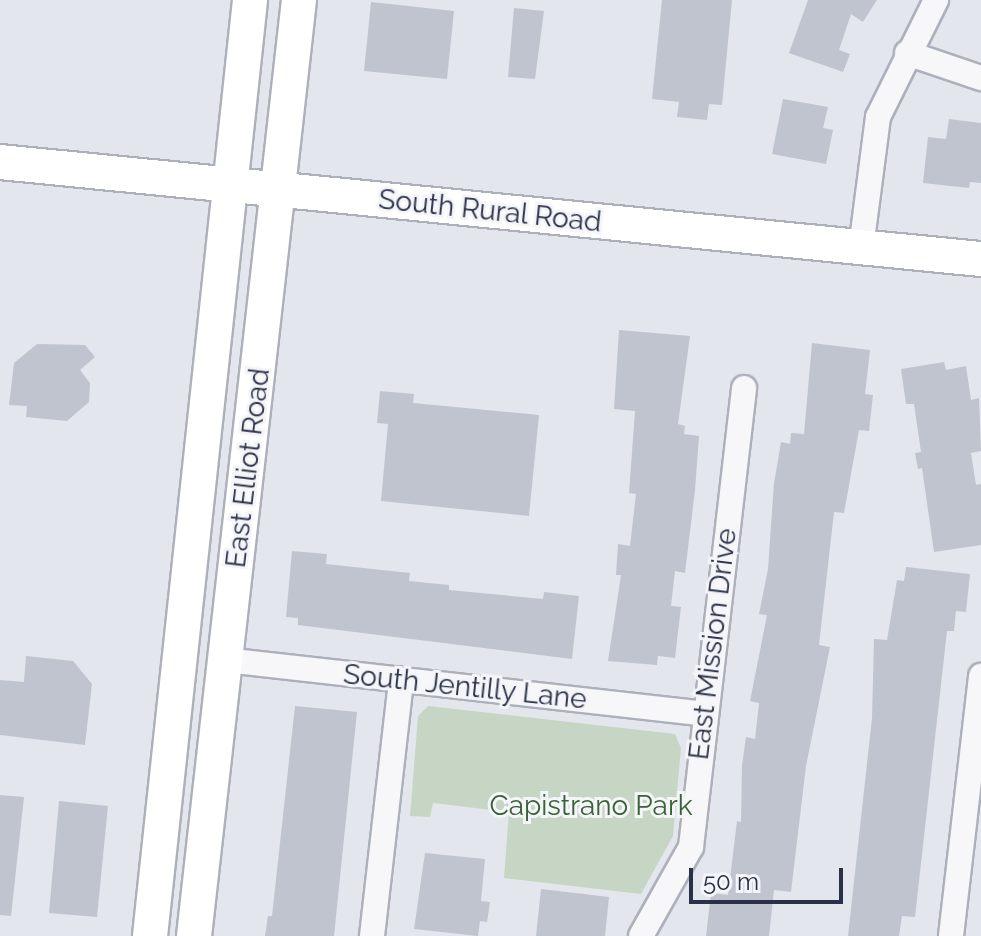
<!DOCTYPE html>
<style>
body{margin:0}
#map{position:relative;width:981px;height:936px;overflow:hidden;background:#e3e6ec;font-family:Raleway,sans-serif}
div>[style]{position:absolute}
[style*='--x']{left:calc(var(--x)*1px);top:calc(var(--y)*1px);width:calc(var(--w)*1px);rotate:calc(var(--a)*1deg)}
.green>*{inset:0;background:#c7d6c4}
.building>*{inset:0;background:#c0c4cf}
.roads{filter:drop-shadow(2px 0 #acb0ba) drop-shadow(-2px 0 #acb0ba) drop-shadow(0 2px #acb0ba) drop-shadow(0 -2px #acb0ba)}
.street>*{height:24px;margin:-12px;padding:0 12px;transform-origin:12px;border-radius:12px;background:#f7f7fa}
.secondary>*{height:34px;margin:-17px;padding:0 17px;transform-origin:17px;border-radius:17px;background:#fff}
span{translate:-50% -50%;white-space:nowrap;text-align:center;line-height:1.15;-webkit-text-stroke:6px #f4f5f9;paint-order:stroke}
.street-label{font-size:28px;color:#2a3146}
.park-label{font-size:28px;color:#3a6236}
.scale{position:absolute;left:689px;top:868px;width:154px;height:36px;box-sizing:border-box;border:4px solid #2a3146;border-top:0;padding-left:10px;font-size:24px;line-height:28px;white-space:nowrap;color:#2a3146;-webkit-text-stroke:6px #f4f5f9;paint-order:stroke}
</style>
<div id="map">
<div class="green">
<i style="clip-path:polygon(428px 706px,675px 734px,681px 748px,673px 836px,641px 894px,504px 878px,509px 812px,433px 803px,430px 817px,410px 816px,418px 716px)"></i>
</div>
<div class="building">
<i style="clip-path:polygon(662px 0,732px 0,722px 105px,709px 104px,707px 120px,677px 117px,679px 102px,652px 99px)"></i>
<i style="clip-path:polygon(808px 0,877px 0,863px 22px,851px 14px,839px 50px,850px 54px,843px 72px,789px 53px)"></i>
<i style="clip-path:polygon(371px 2px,454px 11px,447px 79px,364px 71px)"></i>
<i style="clip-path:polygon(514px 8px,544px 11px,535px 79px,508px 77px)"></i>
<i style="clip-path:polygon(783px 99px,828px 107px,823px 128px,833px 130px,826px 164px,772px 154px)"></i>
<i style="clip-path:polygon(949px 119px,981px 123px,981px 183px,970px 182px,969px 188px,923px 183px,928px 137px,946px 139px)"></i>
<i style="clip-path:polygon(619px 330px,690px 336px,678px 424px,685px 426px,684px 434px,699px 436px,695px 490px,685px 573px,675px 571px,671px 606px,681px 607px,675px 658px,658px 656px,657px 665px,608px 661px,621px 575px,616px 575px,618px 544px,630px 546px,636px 494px,629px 493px,635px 411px,614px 409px)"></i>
<i style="clip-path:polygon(812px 343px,870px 350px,865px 394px,873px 395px,869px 431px,859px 430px,844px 513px,834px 512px,819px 645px,830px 647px,806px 766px,791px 892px,774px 890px,769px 936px,706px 936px,711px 893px,728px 895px,737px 821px,741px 822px,742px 765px,746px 737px,755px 739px,759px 703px,750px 701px,767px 615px,759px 614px,768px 569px,774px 483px,781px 442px,790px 444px,791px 433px,804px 434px)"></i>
<i style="clip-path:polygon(37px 344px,85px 345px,95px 357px,80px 370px,90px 383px,89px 402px,67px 421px,26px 417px,27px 406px,9px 405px,14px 363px)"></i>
<i style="clip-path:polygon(944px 362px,946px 370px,966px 366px,971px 400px,979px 398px,981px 451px,971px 453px,976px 485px,981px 484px,981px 545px,934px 552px,922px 468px,918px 469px,915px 453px,921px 452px,914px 404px,906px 404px,901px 369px)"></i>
<i style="clip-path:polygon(380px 391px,414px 394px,413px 403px,539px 415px,529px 516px,381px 501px,388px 424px,377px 423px)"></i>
<i style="clip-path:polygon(292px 551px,327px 554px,326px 564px,410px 573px,409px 581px,449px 585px,449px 590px,543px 599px,544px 592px,579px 596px,572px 659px,298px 625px,298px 618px,286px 617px)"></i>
<i style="clip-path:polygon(906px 567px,970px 574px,966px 612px,956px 611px,954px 631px,947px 631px,915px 917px,902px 916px,899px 936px,848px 936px,872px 718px,874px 639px,887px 640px,897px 580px,904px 581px)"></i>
<i style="clip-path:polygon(26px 656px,73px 661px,92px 684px,85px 745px,0 735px,0 680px,24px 682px)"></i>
<i style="clip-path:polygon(295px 706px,357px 712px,334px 936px,265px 936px,268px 916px,272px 916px)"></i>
<i style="clip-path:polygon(0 795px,24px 797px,11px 916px,0 915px)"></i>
<i style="clip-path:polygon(59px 801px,108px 806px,97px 917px,49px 913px)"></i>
<i style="clip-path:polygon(425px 853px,485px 859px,481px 901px,490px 902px,487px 922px,480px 921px,478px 936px,414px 929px)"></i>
<i style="clip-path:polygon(541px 889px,609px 897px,605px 936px,536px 936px)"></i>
</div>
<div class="roads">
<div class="street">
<i style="--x:907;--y:53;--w:78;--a:18.7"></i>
<i style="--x:861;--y:248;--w:132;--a:-82.6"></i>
<i style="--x:878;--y:117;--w:131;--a:-63.6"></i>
<i style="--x:225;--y:660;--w:483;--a:6.4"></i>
<i style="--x:372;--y:936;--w:258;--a:-83.5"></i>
<i style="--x:641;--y:936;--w:102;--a:-60.7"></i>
<i style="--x:691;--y:847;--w:462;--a:-83.4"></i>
<i style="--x:951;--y:936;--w:262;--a:-83.4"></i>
</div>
<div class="secondary">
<i style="--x:0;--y:162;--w:986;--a:5.65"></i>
<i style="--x:150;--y:936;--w:941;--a:-83.9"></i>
<i style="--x:194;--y:936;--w:942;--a:-83.6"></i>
</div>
</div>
<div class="street-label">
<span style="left:490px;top:211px;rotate:6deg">South Rural Road</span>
<span style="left:248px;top:468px;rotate:-83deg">East Elliot Road</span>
<span style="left:713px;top:644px;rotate:-83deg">East Mission Drive</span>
<span style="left:465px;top:687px;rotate:6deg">South Jentilly Lane</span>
</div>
<div class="park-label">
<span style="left:591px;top:806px">Capistrano Park</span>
</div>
<div class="scale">50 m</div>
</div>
